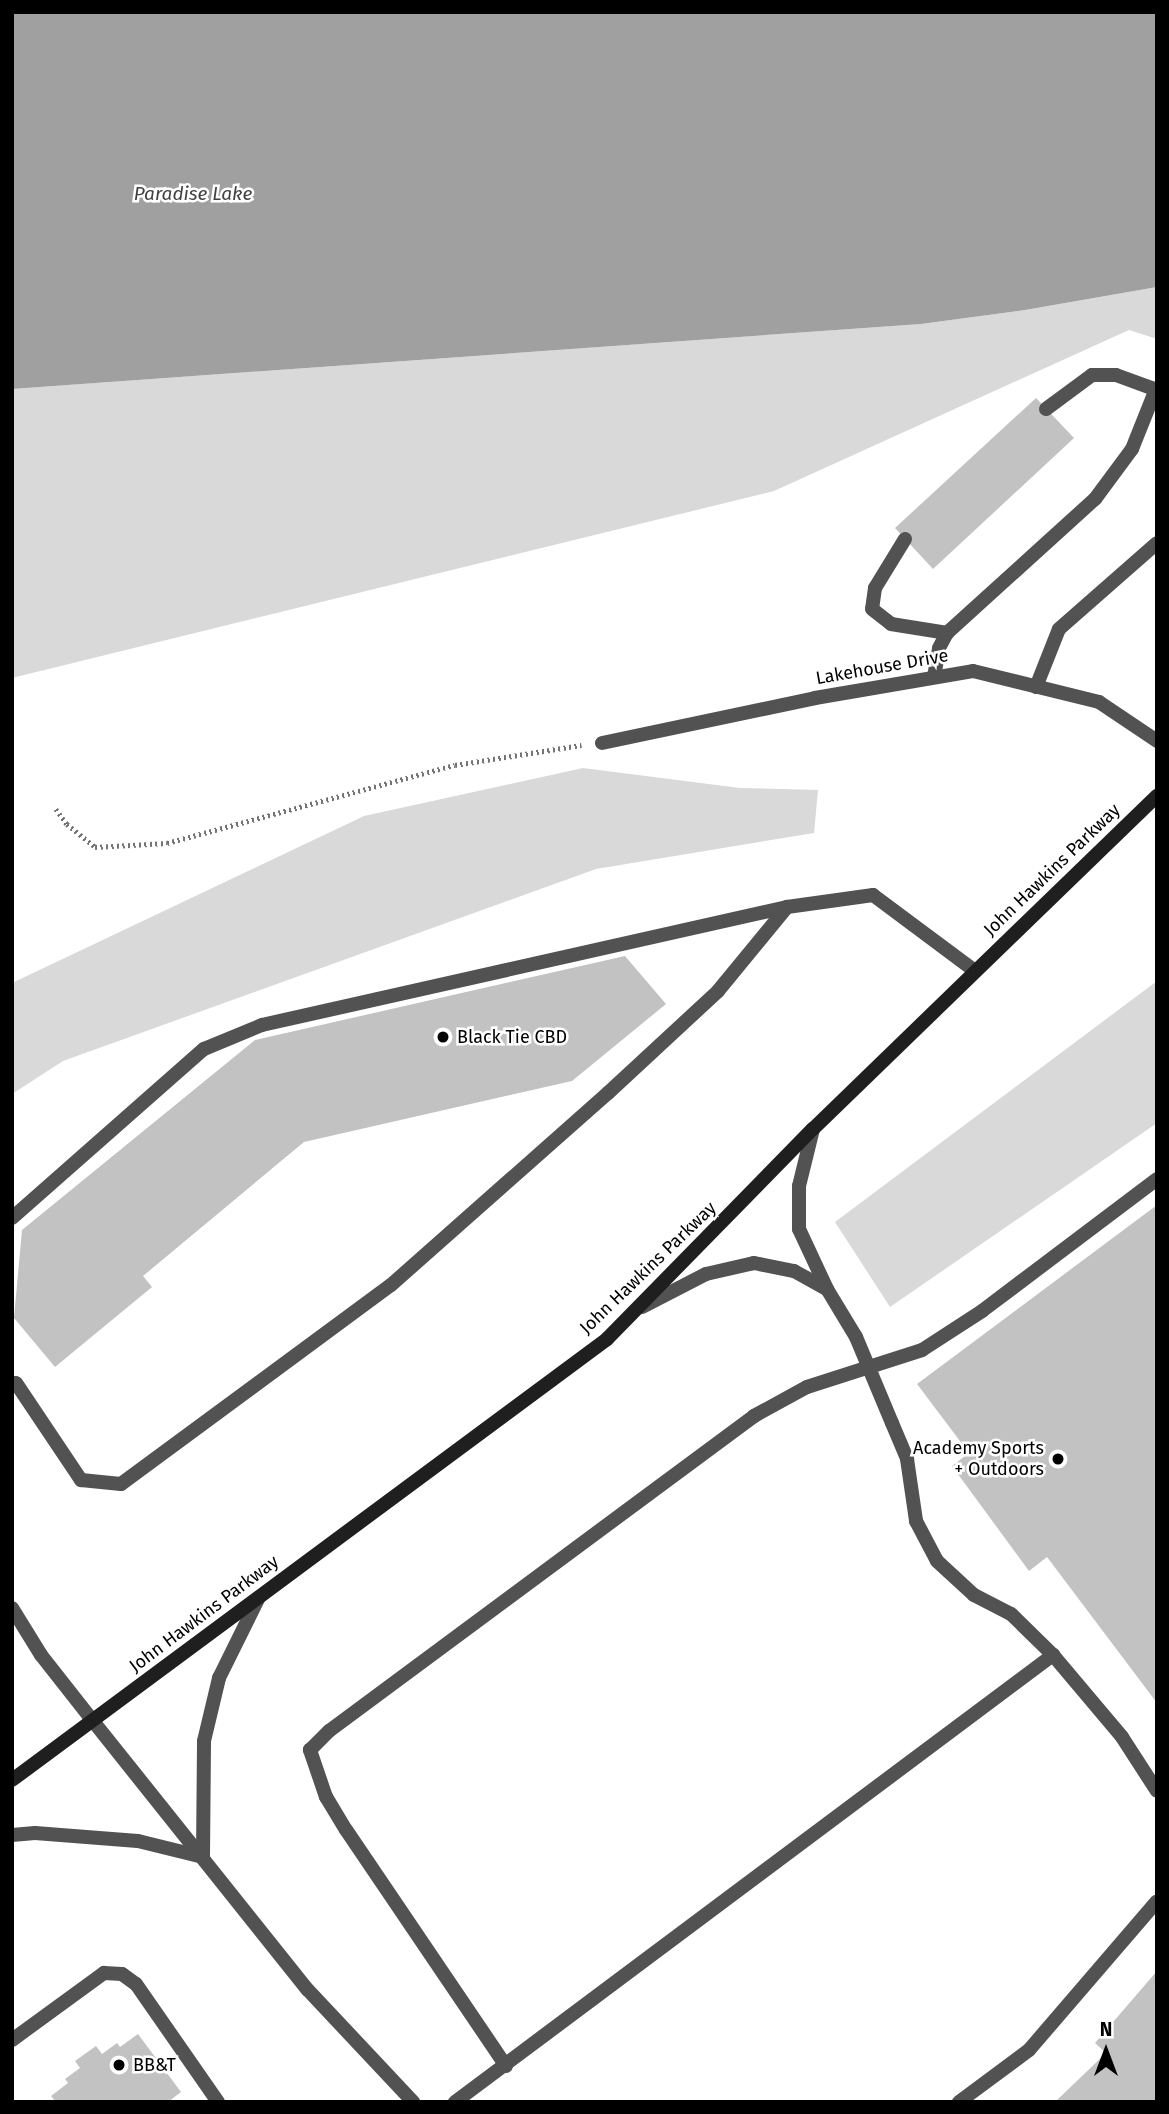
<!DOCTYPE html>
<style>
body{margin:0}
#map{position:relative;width:1169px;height:2114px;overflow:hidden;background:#fff;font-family:"Fira Sans",sans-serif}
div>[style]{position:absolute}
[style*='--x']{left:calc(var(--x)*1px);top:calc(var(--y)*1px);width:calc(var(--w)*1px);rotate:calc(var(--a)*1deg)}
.green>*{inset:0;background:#d9d9d9}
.water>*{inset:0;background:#a0a0a0}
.building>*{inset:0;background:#c2c2c2}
.path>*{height:4.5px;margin-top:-2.25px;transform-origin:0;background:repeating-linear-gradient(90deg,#747474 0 2px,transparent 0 5.5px)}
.service>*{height:14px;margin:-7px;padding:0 7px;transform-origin:7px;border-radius:7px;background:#525252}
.minor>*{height:14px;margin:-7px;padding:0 7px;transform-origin:7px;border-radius:7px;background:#525252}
.secondary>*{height:14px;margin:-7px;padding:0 7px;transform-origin:7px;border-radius:7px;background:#1f1f1f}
.dots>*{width:19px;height:19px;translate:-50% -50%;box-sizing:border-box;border:4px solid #fff;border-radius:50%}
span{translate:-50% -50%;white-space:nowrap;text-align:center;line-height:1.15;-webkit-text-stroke:5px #fff;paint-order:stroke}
.street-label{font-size:18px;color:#000}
.poi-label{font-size:18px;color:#000}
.left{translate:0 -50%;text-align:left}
.right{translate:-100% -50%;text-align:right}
.water-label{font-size:19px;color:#414141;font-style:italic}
.frame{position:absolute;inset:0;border:14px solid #000;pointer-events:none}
.north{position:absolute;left:1071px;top:2016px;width:70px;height:70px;-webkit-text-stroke:5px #fff;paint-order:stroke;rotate:0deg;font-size:19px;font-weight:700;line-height:28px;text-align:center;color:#000}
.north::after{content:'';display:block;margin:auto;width:24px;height:32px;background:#000;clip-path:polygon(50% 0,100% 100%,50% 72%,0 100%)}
</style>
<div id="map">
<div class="green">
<i style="clip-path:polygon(1157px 287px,1157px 339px,1129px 330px,774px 491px,12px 678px,12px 389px,921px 324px,1025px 310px)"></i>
<i style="clip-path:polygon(583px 768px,740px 788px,818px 790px,814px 833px,596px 869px,63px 1061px,12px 1094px,12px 983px,364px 816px)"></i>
<i style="clip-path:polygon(1157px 981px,1157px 1123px,890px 1307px,835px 1222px)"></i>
</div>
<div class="water">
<i style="clip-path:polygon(12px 12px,1157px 12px,1157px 287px,1025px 310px,921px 324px,12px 389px)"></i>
</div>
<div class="building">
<i style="clip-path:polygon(1036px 398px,1074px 438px,933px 569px,895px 528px)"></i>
<i style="clip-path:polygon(625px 956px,666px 1004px,572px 1081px,304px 1142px,143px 1276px,152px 1287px,55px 1367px,14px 1318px,22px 1230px,255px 1040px)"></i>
<i style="clip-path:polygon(1157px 1205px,1157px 1703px,1047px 1557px,1029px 1571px,952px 1466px,969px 1453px,917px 1384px)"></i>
<i style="clip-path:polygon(1157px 1971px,1157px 2102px,1055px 2102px,1106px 2053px,1095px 2043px)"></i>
<i style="clip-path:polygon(138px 2034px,181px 2092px,168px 2102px,56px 2102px,51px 2096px,68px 2083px,65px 2079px,80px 2068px,75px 2061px,96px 2046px,102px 2054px,117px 2043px,120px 2047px)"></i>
</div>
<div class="path">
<i style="--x:56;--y:809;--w:19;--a:54"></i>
<i style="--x:67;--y:824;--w:36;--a:39"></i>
<i style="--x:95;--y:847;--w:72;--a:-3.2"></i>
<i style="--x:167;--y:843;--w:298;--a:-15.2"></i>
<i style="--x:455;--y:765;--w:128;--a:-9"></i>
</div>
<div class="service">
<i style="--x:1046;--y:409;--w:57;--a:-36.5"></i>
<i style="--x:1092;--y:375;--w:24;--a:0"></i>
<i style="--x:1116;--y:375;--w:44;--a:20.1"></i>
<i style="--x:905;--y:539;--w:57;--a:121.5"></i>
<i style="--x:875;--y:588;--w:21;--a:98"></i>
<i style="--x:872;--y:609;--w:24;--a:38"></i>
<i style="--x:891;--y:624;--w:57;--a:9.1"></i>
<i style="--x:934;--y:677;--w:29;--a:-80"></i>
<i style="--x:939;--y:648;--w:17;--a:-62"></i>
<i style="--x:947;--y:633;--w:200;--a:-42.2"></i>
<i style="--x:1095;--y:499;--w:62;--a:-53.5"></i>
<i style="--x:1132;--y:449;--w:65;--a:-68.2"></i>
<i style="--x:1036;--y:687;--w:62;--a:-68.4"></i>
<i style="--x:1059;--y:629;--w:130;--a:-41.3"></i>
<i style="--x:813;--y:1129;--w:59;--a:103.8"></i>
<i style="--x:799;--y:1186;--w:43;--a:90"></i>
<i style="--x:799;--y:1229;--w:66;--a:65"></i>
<i style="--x:827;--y:1289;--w:56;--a:58.9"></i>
<i style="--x:856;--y:1337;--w:93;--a:67.3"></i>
<i style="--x:892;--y:1423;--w:39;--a:67"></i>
<i style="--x:907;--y:1459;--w:63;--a:81.7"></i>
<i style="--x:916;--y:1521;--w:45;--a:62.3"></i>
<i style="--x:937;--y:1561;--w:50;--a:42.6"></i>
<i style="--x:974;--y:1595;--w:42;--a:27.2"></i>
<i style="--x:1011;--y:1614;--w:59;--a:44.3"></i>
<i style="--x:1053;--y:1655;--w:107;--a:49.9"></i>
<i style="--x:1122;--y:1737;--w:64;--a:57.1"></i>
<i style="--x:12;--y:1218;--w:256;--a:-41.4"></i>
<i style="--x:204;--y:1049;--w:63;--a:-22.5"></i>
<i style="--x:262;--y:1025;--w:538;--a:-12.67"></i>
<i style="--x:787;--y:907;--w:87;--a:-7.9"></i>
<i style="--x:873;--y:895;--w:127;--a:36.7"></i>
<i style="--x:642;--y:1307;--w:72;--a:-27.3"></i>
<i style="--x:706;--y:1274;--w:49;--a:-12.9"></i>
<i style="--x:754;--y:1263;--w:41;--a:11.3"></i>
<i style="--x:794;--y:1271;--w:38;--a:29"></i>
<i style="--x:12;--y:1385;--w:4;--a:-27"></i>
<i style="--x:16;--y:1383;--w:117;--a:56.2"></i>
<i style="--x:81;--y:1480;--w:40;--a:5.7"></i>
<i style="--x:121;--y:1484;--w:335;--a:-36.4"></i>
<i style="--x:391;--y:1285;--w:290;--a:-41.5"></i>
<i style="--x:608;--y:1093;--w:150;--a:-42.8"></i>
<i style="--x:718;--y:991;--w:109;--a:-50.6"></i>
<i style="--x:93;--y:1721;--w:344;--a:51.4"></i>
<i style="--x:308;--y:1990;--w:154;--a:46.8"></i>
<i style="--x:12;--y:1835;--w:23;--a:-5"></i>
<i style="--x:35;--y:1833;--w:103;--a:4.4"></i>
<i style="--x:138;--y:1841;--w:67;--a:13.8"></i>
<i style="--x:203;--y:1857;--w:116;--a:-89.5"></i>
<i style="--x:204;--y:1741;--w:65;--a:-76.6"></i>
<i style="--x:219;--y:1678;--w:90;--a:-63.7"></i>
<i style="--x:12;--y:2040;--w:114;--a:-36.1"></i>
<i style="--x:104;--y:1973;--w:18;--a:3"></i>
<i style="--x:122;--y:1974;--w:17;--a:36"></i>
<i style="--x:136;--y:1984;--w:144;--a:55.2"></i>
<i style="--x:506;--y:2066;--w:285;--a:-124.1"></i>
<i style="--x:346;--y:1830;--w:39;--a:-121"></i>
<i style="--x:326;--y:1797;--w:50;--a:-108.8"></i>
<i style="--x:310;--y:1750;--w:27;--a:-45"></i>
<i style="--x:329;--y:1731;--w:529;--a:-36.54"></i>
<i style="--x:754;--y:1416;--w:60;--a:-28.7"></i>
<i style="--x:807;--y:1387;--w:121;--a:-17.8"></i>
<i style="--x:922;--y:1350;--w:72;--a:-33"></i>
<i style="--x:982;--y:1311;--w:219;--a:-37"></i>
<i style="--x:455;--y:2102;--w:747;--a:-36.78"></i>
<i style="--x:959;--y:2102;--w:87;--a:-36.6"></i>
<i style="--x:1029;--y:2050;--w:196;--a:-49.3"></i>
</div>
<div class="minor">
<i style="--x:602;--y:743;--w:218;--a:-11.9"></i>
<i style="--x:815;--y:698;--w:160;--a:-9.7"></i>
<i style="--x:973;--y:671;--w:130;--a:13.8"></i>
<i style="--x:1099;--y:702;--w:70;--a:33.9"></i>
<i style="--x:12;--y:1608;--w:55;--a:58.3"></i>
<i style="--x:41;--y:1655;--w:84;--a:51.8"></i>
</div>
<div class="secondary">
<i style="--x:12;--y:1780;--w:741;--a:-36.54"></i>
<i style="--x:607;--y:1339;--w:294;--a:-45.6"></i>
<i style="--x:813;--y:1129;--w:479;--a:-44.1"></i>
</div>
<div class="dots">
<i style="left:443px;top:1037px;background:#000"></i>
<i style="left:1058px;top:1459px;background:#000"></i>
<i style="left:119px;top:2065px;background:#000"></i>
</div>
<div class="street-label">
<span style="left:882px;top:667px;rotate:-10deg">Lakehouse Drive</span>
<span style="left:1052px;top:870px;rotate:-44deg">John Hawkins Parkway</span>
<span style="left:648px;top:1268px;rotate:-44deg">John Hawkins Parkway</span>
<span style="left:204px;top:1614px;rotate:-37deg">John Hawkins Parkway</span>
</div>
<div class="poi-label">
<span class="left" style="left:457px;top:1037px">Black Tie CBD</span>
<span class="right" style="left:1044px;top:1459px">Academy Sports<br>+ Outdoors</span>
<span class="left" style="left:133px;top:2065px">BB&amp;T</span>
</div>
<div class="water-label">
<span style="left:193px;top:194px">Paradise Lake</span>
</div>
<div class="frame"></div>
<div class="north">N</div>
</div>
